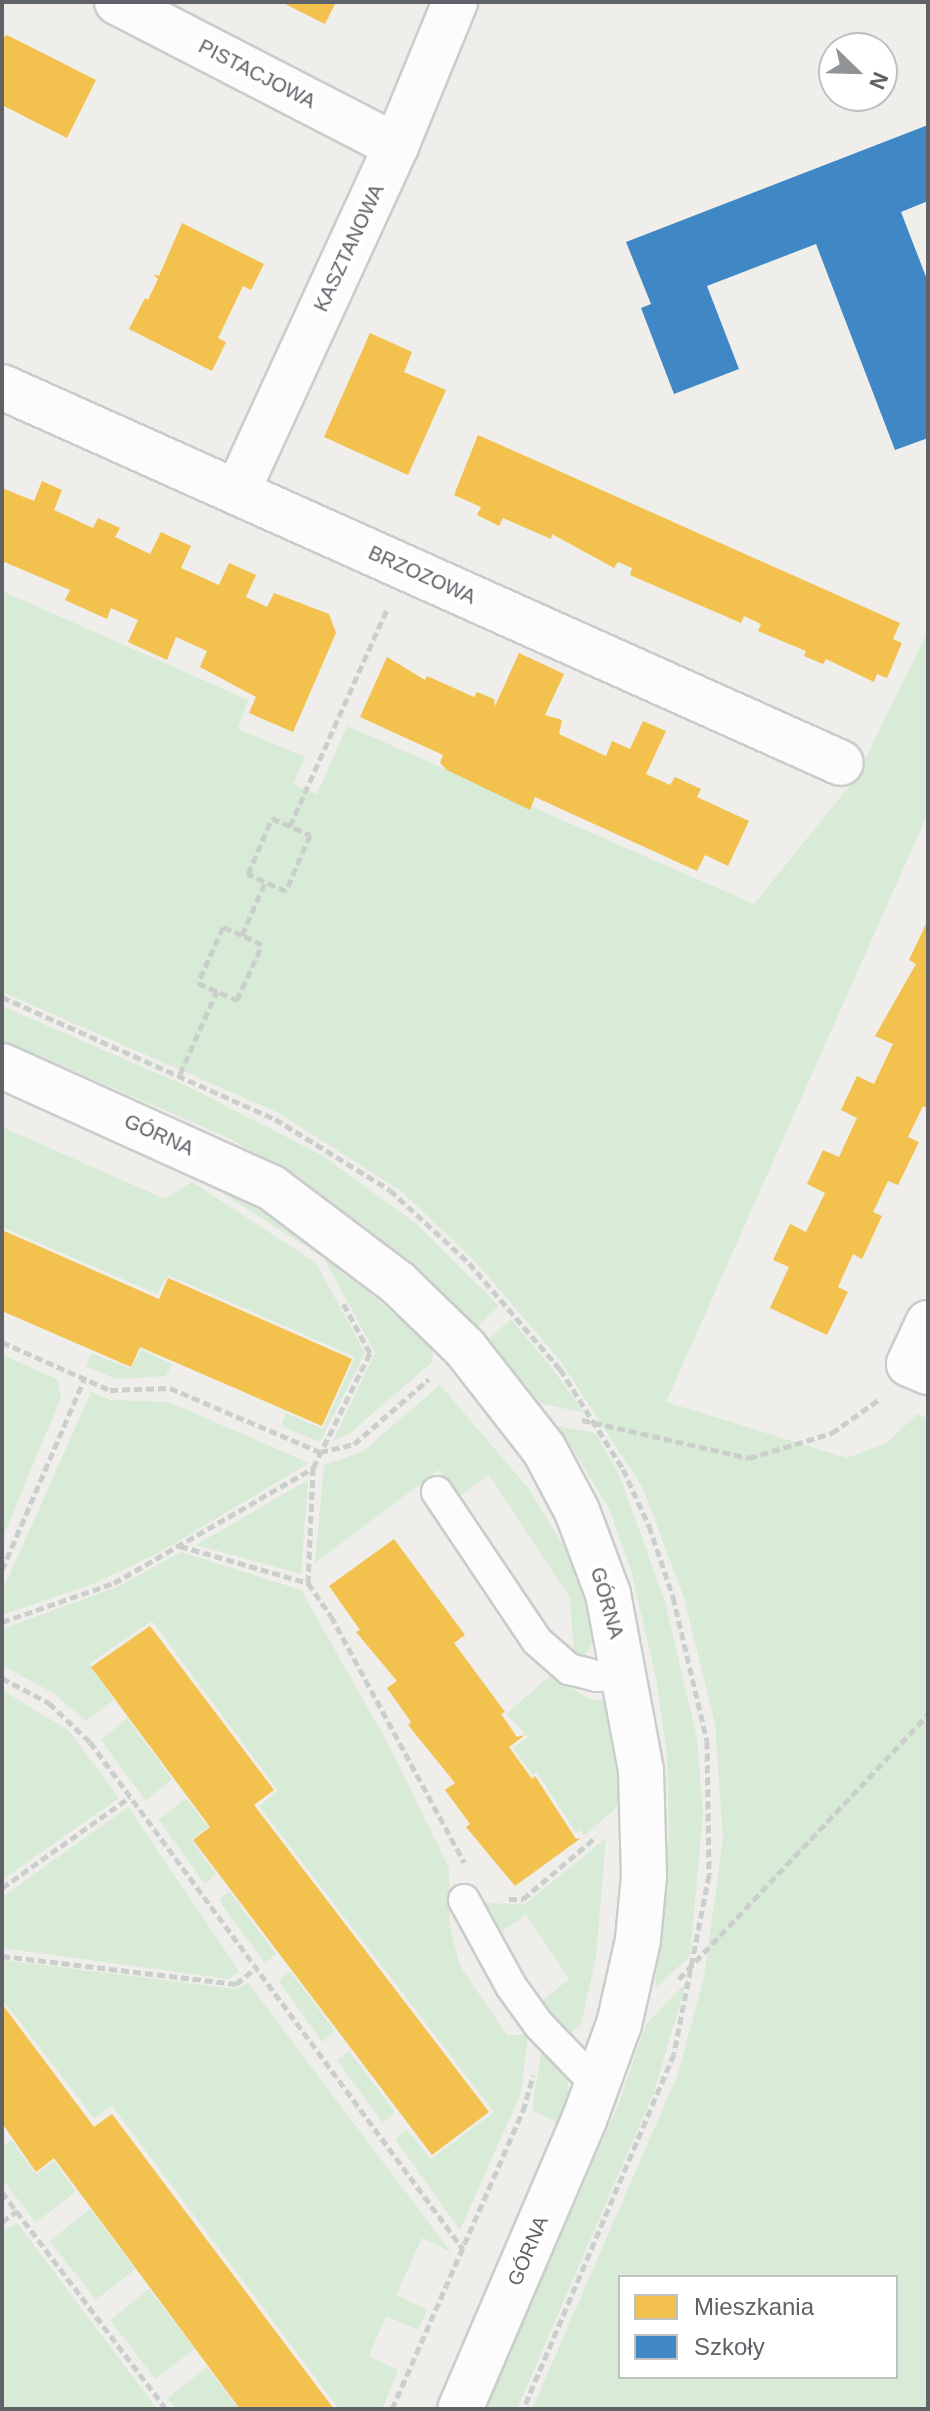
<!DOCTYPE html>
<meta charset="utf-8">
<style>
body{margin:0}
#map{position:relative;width:930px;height:2411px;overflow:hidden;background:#efeeea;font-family:Arial,sans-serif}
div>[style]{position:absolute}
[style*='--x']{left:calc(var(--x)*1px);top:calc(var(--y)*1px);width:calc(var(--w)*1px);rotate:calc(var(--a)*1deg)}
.green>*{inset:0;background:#d8ebd6}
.homes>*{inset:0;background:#f2c14e}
.schools>*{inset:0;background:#3f88c5}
.path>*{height:5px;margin-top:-2.5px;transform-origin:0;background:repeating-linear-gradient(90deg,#cacfcc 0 8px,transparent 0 12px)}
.roads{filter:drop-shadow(2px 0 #cbcccc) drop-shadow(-2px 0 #cbcccc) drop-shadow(0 2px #cbcccc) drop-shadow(0 -2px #cbcccc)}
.lane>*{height:30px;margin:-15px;padding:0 15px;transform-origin:15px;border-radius:15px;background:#fdfcfc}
.street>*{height:44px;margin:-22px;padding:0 22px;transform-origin:22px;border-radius:22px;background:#fdfcfc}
span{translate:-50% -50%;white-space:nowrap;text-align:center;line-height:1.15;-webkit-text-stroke:8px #fff;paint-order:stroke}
.street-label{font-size:20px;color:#5f6368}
.frame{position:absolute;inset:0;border:4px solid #5f6368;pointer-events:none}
.legend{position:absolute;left:618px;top:2275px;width:280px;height:104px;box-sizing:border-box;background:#fff;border:2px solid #bfc1c3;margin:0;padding:10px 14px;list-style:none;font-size:24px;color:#5f6368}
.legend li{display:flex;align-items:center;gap:16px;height:40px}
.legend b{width:40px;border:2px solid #bfc1c3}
.north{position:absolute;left:818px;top:32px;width:80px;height:80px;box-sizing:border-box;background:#fff;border:2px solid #bfc1c3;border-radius:50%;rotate:113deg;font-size:22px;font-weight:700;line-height:32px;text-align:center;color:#5f6368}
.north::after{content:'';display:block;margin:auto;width:28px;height:36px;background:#919496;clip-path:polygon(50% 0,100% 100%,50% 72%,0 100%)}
</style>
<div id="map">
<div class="green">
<i style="clip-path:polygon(evenodd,2px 591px,248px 700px,238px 729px,305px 757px,293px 784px,317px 794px,347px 726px,754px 904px,856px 778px,928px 631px,928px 813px,666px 1402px,847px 1458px,888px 1442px,917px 1414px,928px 1419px,928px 2409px,532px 2409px,678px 2074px,704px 1977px,723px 1839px,715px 1723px,684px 1598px,643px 1488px,559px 1359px,476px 1262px,401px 1191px,279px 1113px,2px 992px,2px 591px,620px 2277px,896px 2277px,896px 2377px,620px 2377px,620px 2277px)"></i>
<i style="clip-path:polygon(2px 1006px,193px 1089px,323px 1156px,418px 1225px,499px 1306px,476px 1328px,414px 1266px,273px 1164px,227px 1137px,2px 1040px)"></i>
<i style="clip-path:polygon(2px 1127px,165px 1199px,192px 1182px,316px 1263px,365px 1353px,320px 1442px,281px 1426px,286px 1413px,323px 1429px,355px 1357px,168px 1275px,157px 1294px,2px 1227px)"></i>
<i style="clip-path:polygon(199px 1178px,240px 1196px,305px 1239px,433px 1347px,432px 1362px,350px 1433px,333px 1441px,375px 1353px,324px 1258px)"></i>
<i style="clip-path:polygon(511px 1319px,555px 1372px,584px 1413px,540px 1403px,488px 1340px)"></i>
<i style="clip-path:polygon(141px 1350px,172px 1364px,166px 1376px,117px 1379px,86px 1367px,91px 1353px,131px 1369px)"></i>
<i style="clip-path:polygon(2px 1355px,57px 1379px,61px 1397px,2px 1539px)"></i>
<i style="clip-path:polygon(440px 1385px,529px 1489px,572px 1560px,595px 1622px,593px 1642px,583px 1658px,574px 1655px,570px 1598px,489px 1475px,457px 1498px,439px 1470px,315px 1563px,324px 1465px,362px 1452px)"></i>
<i style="clip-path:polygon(91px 1392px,111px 1400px,169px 1402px,309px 1463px,160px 1552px,95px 1583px,2px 1615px,2px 1592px)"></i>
<i style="clip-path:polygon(558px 1426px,595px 1433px,619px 1474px,665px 1602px,697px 1738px,703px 1814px,690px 1956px,655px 1989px,669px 1834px,667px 1755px,656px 1678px,631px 1570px,608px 1506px)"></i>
<i style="clip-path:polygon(308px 1480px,301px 1574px,196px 1545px)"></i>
<i style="clip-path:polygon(181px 1552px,301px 1590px,387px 1742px,449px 1868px,450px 1927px,460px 1966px,507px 2035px,528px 2035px,521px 2093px,460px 2230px,395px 2139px,407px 2130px,431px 2159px,494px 2112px,259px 1806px,278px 1791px,152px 1621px,89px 1664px,114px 1700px,86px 1721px,53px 1693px,2px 1665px,2px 1629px,117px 1587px)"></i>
<i style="clip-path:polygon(550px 1676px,590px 1699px,617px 1702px,627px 1798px,584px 1836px,581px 1830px,576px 1833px,537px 1772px,532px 1774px,513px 1748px,528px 1737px,506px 1714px)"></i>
<i style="clip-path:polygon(2px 1690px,68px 1730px,119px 1798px,2px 1880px)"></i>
<i style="clip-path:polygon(127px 1718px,172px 1779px,146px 1801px,101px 1740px)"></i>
<i style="clip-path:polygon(186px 1798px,208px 1827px,191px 1840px,216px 1874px,205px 1884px,159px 1820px)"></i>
<i style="clip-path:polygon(128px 1807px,239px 1971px,229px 1979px,2px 1948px,2px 1897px)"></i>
<i style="clip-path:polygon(606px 1838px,596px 1957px,581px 2024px,571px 2034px,554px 2023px,542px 2001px,569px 1979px,526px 1915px,499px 1933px,483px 1903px,525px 1904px)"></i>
<i style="clip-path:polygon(229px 1891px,276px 1954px,265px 1964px,219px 1900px)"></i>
<i style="clip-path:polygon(2px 1960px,236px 1989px,248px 1983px,451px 2252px,422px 2238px,396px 2295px,427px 2310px,418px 2330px,386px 2316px,369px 2356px,398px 2370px,382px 2409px,339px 2409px,112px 2106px,94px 2118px,2px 1999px)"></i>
<i style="clip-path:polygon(290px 1971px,335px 2031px,322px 2042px,279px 1981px)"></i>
<i style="clip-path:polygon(686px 1983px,654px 2092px,517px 2409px,485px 2409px,619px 2103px,646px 2024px)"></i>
<i style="clip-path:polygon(542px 2047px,568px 2081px,569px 2106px,562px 2125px,532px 2110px)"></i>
<i style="clip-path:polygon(349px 2051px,395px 2112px,383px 2123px,337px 2060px)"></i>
<i style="clip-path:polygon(11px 2140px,36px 2174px,54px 2161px,76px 2191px,36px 2223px,2px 2179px,2px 2147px)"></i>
<i style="clip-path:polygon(90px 2209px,135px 2269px,96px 2300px,50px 2241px)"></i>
<i style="clip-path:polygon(17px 2223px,157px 2409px,2px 2409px,2px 2231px)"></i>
<i style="clip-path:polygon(149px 2289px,195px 2349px,155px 2379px,110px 2320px)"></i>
<i style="clip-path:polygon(207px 2367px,239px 2409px,176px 2409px,168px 2398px)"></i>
</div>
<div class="homes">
<i style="clip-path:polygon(281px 2px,336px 2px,325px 24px)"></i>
<i style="clip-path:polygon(7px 35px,96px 80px,67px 138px,2px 105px,2px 38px)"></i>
<i style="clip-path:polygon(182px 223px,264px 264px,251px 290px,243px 286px,218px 338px,226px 342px,212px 371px,129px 329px,145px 298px,148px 300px,158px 279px,153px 274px,159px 276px)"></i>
<i style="clip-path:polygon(370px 333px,412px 352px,404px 372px,446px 390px,408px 475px,324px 437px)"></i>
<i style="clip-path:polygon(478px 435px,900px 623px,893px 639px,902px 643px,887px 678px,877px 674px,874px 682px,826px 659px,823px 664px,804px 656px,806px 651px,758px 631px,761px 624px,744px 616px,741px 623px,630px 575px,632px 568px,618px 562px,614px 568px,552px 534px,551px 539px,503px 518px,499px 526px,477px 515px,481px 507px,454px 495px)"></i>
<i style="clip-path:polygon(42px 481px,62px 490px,54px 510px,93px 528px,98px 518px,120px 528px,115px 537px,150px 554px,161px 532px,191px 546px,181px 568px,219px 585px,229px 563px,256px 575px,246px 597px,267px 607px,274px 593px,329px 614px,336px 633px,293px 732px,249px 713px,256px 697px,200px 667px,207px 651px,176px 637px,167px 660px,128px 642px,138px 620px,111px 608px,107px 619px,65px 600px,70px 590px,2px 561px,2px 488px,34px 501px)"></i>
<i style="clip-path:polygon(519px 653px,564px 674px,545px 715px,562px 720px,559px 734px,606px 756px,612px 741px,630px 749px,643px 721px,666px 731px,646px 774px,670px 785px,675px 777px,701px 789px,697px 797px,749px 821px,728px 866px,705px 855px,697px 871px,535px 797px,530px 810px,447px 770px,440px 763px,443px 755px,360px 717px,387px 657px,425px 680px,427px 676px,474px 697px,477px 692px,494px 699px,495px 706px)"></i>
<i style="clip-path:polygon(928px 920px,928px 1109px,923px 1106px,908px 1137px,919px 1142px,898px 1185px,888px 1181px,873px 1212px,882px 1216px,862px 1259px,853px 1254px,838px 1287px,848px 1292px,827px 1335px,770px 1308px,789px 1267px,773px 1260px,790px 1224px,806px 1232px,825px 1193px,807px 1184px,823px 1150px,839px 1157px,857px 1118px,841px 1110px,857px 1076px,874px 1084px,893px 1044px,875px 1036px,916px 964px,909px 960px)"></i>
<i style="clip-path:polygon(2px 1230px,159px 1299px,168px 1278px,352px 1359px,322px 1426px,140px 1347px,131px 1367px,2px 1311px)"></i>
<i style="clip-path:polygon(394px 1539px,465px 1635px,454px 1643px,505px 1712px,501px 1714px,517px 1737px,525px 1735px,509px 1747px,532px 1779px,535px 1776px,576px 1839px,581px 1838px,515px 1886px,466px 1827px,470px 1824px,445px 1790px,455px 1783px,408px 1725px,411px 1722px,387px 1688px,397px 1681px,356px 1632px,360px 1630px,329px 1586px)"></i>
<i style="clip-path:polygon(150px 1626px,274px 1790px,254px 1805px,489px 2112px,432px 2155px,193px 1840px,210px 1827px,91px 1667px)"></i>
<i style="clip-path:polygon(2px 2004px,94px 2127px,112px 2114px,334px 2409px,240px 2409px,54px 2158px,36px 2172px,2px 2123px)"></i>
</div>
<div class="schools">
<i style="clip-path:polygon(928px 125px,928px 201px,901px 212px,928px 282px,928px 438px,895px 450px,816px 244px,707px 286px,739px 369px,674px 394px,641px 308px,651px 304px,626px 242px)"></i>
</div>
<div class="path">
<i style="--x:272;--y:818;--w:42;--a:24.1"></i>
<i style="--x:310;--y:835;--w:61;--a:113.2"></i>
<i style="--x:286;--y:891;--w:42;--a:-155.9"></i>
<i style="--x:248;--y:874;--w:61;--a:-66.8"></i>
<i style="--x:290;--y:826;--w:238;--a:-65.9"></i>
<i style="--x:242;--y:935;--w:21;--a:-157"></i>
<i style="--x:223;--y:927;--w:61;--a:114.1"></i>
<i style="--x:198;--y:983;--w:43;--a:23.6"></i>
<i style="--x:237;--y:1000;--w:60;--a:-65.6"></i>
<i style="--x:262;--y:945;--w:22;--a:-153"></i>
<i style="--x:242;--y:935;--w:58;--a:-66.5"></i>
<i style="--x:2;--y:997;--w:299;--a:24.1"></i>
<i style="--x:275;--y:1119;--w:135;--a:31.7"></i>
<i style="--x:390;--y:1190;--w:108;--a:42.7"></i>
<i style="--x:469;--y:1263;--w:140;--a:49.4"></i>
<i style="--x:560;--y:1369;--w:118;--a:57.8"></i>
<i style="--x:623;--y:1469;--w:63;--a:65.5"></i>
<i style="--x:649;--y:1526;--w:75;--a:71.3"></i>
<i style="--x:673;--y:1597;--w:148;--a:76.7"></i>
<i style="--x:707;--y:1741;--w:134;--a:89.1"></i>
<i style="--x:709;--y:1875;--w:182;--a:101.1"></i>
<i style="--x:674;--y:2054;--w:386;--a:113"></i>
<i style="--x:180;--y:1074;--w:91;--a:-66"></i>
<i style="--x:2;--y:1342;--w:118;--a:24"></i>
<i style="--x:110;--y:1390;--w:60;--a:-1.9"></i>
<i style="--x:170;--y:1388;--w:163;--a:23.1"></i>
<i style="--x:320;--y:1452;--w:35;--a:-13"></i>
<i style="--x:354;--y:1444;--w:99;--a:-40.9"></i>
<i style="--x:582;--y:1420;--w:171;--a:12.8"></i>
<i style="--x:749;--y:1458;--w:87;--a:-16.8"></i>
<i style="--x:832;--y:1433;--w:60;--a:-35.5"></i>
<i style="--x:180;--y:1546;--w:133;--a:16.1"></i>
<i style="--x:308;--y:1583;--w:115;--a:-87.5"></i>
<i style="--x:2;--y:1570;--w:210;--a:-66.7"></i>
<i style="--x:308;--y:1583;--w:40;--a:55.1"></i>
<i style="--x:331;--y:1616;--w:280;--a:61.6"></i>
<i style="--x:2;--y:1622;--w:119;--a:-19.2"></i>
<i style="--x:114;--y:1583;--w:230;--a:-30"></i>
<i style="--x:313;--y:1468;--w:128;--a:-63.6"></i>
<i style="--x:370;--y:1353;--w:57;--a:-118.4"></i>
<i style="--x:2;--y:1678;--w:53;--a:28"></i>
<i style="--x:49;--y:1703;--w:57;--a:43.6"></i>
<i style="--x:90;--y:1742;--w:629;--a:53.66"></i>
<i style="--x:2;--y:1888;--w:157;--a:-35.4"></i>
<i style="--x:509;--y:1899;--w:14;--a:0"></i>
<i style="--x:523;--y:1899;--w:96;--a:-40.3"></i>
<i style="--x:2;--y:1956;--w:236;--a:6.8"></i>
<i style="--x:236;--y:1984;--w:26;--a:-39"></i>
<i style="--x:679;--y:1979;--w:363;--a:-46.7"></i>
<i style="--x:2;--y:2192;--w:272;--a:52.9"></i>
<i style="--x:2;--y:2222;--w:19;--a:-36"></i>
<i style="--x:392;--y:2409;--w:326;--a:-66.3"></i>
<i style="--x:523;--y:2111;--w:37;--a:-74"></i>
</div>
<div class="roads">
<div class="lane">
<i style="--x:437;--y:1492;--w:179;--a:56.1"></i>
<i style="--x:537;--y:1641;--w:43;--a:41.2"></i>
<i style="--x:569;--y:1669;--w:29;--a:14"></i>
<i style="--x:597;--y:1676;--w:28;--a:-4"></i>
<i style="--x:464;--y:1900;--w:98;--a:61.3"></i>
<i style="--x:511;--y:1986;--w:48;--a:54.3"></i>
<i style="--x:539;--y:2025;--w:83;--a:46"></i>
</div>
<div class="street">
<i style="--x:117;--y:2;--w:314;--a:27.3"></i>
<i style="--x:2;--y:387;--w:919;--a:24.14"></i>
<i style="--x:237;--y:492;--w:381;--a:-65.3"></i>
<i style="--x:396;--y:146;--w:156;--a:-67.7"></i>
<i style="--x:2;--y:1066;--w:296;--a:24.3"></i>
<i style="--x:272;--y:1188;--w:158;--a:37"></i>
<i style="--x:398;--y:1283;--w:93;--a:44.1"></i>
<i style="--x:465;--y:1348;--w:128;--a:52"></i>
<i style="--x:544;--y:1449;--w:70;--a:62"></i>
<i style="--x:577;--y:1511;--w:89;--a:69.5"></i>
<i style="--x:608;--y:1594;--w:179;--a:79.4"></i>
<i style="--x:641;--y:1770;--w:106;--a:88.4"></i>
<i style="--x:644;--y:1876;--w:64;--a:95.4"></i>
<i style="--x:638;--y:1940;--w:86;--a:102.7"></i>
<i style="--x:619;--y:2024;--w:102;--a:110"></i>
<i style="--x:584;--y:2120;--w:314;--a:113.2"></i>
<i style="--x:928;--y:1323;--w:45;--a:114.9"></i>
<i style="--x:909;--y:1364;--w:21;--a:23"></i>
</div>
</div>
<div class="street-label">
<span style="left:257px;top:74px;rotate:27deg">PISTACJOWA</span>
<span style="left:349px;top:248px;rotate:-65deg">KASZTANOWA</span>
<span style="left:422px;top:575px;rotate:24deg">BRZOZOWA</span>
<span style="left:159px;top:1135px;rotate:24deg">GÓRNA</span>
<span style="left:607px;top:1603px;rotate:74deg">GÓRNA</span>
<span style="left:528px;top:2251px;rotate:-67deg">GÓRNA</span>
</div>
<div class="frame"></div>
<ul class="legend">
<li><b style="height:22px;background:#f2c14e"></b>Mieszkania</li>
<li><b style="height:22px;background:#3f88c5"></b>Szkoły</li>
</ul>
<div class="north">N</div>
</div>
